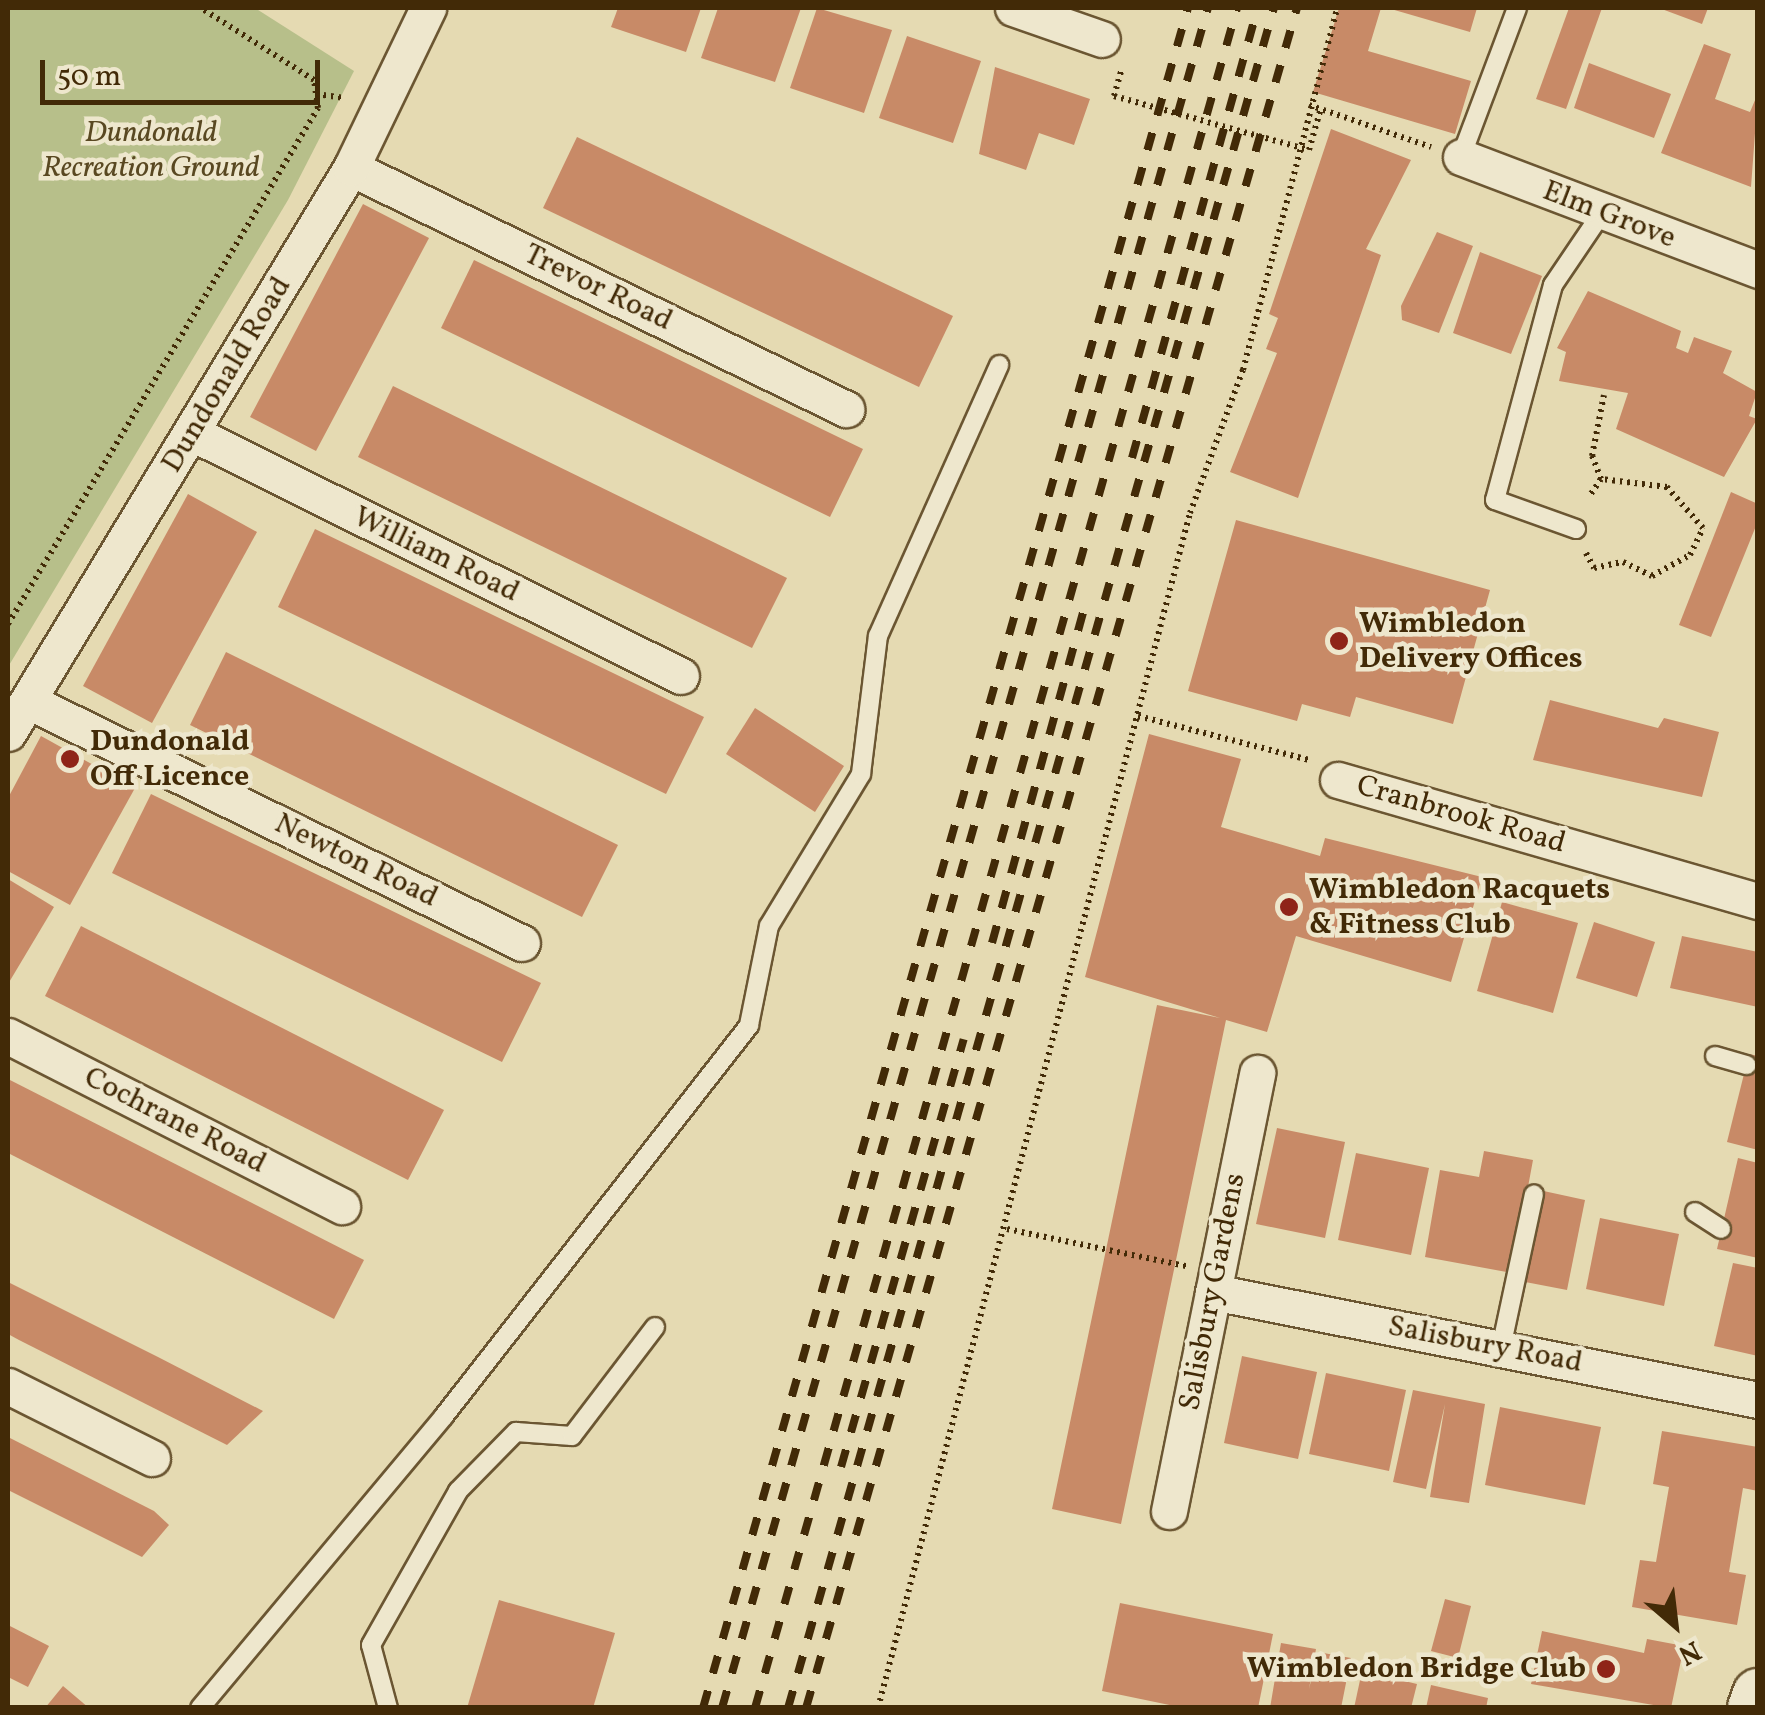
<!DOCTYPE html>
<style>
body{margin:0}
#map{position:relative;width:1765px;height:1715px;overflow:hidden;background:#e5dab2;font-family:Vollkorn,serif}
div>[style]{position:absolute}
[style*='--x']{left:calc(var(--x)*1px);top:calc(var(--y)*1px);width:calc(var(--w)*1px);rotate:calc(var(--a)*1deg)}
.green>*{inset:0;background:#b7bf8a}
.building>*{inset:0;background:#c88a67}
.path>*{height:6px;margin-top:-3px;transform-origin:0;background:repeating-linear-gradient(90deg,#422a07 0 2.5px,transparent 0 7.5px)}
.roads{filter:drop-shadow(2px 0 #6b5632) drop-shadow(-2px 0 #6b5632) drop-shadow(0 2px #6b5632) drop-shadow(0 -2px #6b5632)}
.service>*{height:18px;margin:-9px;padding:0 9px;transform-origin:9px;border-radius:9px;background:#eee7cd}
.minor>*{height:35px;margin:-17.5px;padding:0 17.5px;transform-origin:17.5px;border-radius:17.5px;background:#eee7cd}
.secondary>*{height:50px;margin:-25px;padding:0 25px;transform-origin:25px;border-radius:25px;background:#eee7cd}
.rail>*{height:8px;margin-top:-4px;transform-origin:0;background:repeating-linear-gradient(90deg,#422a07 0 18px,transparent 0 36px)}
.path-bridge>*{height:6px;margin-top:-3px;transform-origin:0;background:repeating-linear-gradient(90deg,#422a07 0 2.5px,transparent 0 7.5px)}
.dots>*{width:28px;height:28px;translate:-50% -50%;box-sizing:border-box;border:5px solid #eee7cd;border-radius:50%}
span{translate:-50% -50%;white-space:nowrap;text-align:center;line-height:1.15;-webkit-text-stroke:9px #eee7cd;paint-order:stroke}
.park-label{font-size:30px;color:#594821;font-style:italic}
.street-label{font-size:30px;color:#422a07}
.poi-label{font-size:30px;color:#422a07;font-weight:700}
.left{translate:0 -50%;text-align:left}
.right{translate:-100% -50%;text-align:right}
.frame{position:absolute;inset:0;border:10px solid #422a07;pointer-events:none}
.north{position:absolute;left:1625px;top:1575px;width:100px;height:100px;-webkit-text-stroke:8px #eee7cd;paint-order:stroke;rotate:152deg;font-size:28px;font-weight:700;line-height:40px;text-align:center;color:#422a07}
.north::after{content:'';display:block;margin:auto;width:35px;height:45px;background:#422a07;clip-path:polygon(50% 0,100% 100%,50% 72%,0 100%)}
.scale{position:absolute;left:40px;top:60px;width:280px;height:45px;box-sizing:border-box;border:5px solid #422a07;border-top:0;padding-left:12px;font-size:30px;line-height:35px;white-space:nowrap;color:#422a07;-webkit-text-stroke:8px #eee7cd;paint-order:stroke}
</style>
<div id="map">
<div class="green">
<i style="clip-path:polygon(8px 8px,255px 8px,354px 71px,288px 200px,8px 667px)"></i>
</div>
<div class="building">
<i style="clip-path:polygon(618px 8px,701px 8px,686px 52px,611px 27px)"></i>
<i style="clip-path:polygon(718px 8px,801px 8px,775px 82px,701px 58px)"></i>
<i style="clip-path:polygon(817px 8px,892px 30px,864px 113px,790px 88px)"></i>
<i style="clip-path:polygon(1339px 8px,1381px 8px,1368px 51px,1471px 81px,1455px 134px,1313px 92px)"></i>
<i style="clip-path:polygon(1569px 8px,1602px 8px,1566px 109px,1536px 99px)"></i>
<i style="clip-path:polygon(1659px 8px,1708px 8px,1702px 24px)"></i>
<i style="clip-path:polygon(1391px 9px,1391px 8px,1477px 8px,1470px 32px)"></i>
<i style="clip-path:polygon(907px 36px,981px 61px,953px 143px,879px 118px)"></i>
<i style="clip-path:polygon(1704px 44px,1731px 54px,1715px 99px,1750px 112px,1758px 93px,1751px 187px,1661px 153px)"></i>
<i style="clip-path:polygon(1589px 63px,1671px 94px,1654px 138px,1574px 108px)"></i>
<i style="clip-path:polygon(995px 67px,1090px 99px,1074px 145px,1039px 133px,1026px 170px,979px 154px)"></i>
<i style="clip-path:polygon(1331px 129px,1411px 160px,1366px 249px,1381px 255px,1298px 498px,1230px 472px,1277px 353px,1266px 349px,1278px 318px,1269px 314px)"></i>
<i style="clip-path:polygon(577px 137px,953px 316px,919px 387px,543px 208px)"></i>
<i style="clip-path:polygon(363px 204px,429px 238px,316px 451px,250px 417px)"></i>
<i style="clip-path:polygon(1437px 232px,1473px 246px,1439px 333px,1402px 320px,1401px 306px)"></i>
<i style="clip-path:polygon(1480px 252px,1542px 276px,1511px 354px,1453px 333px)"></i>
<i style="clip-path:polygon(474px 260px,863px 449px,830px 517px,441px 328px)"></i>
<i style="clip-path:polygon(1588px 291px,1681px 331px,1676px 348px,1688px 353px,1694px 337px,1732px 351px,1723px 373px,1757px 392px,1749px 416px,1757px 419px,1724px 477px,1616px 429px,1628px 393px,1559px 381px,1566px 352px,1557px 348px)"></i>
<i style="clip-path:polygon(393px 386px,787px 578px,752px 648px,358px 457px)"></i>
<i style="clip-path:polygon(1731px 492px,1758px 504px,1758px 521px,1711px 637px,1679px 625px)"></i>
<i style="clip-path:polygon(188px 494px,257px 532px,152px 723px,83px 686px)"></i>
<i style="clip-path:polygon(1236px 520px,1490px 590px,1453px 724px,1356px 697px,1350px 717px,1302px 704px,1297px 721px,1188px 691px)"></i>
<i style="clip-path:polygon(315px 529px,704px 717px,666px 794px,278px 607px)"></i>
<i style="clip-path:polygon(226px 652px,618px 845px,582px 917px,190px 725px)"></i>
<i style="clip-path:polygon(1550px 700px,1658px 728px,1664px 718px,1719px 732px,1702px 797px,1533px 760px)"></i>
<i style="clip-path:polygon(755px 708px,844px 766px,815px 812px,726px 754px)"></i>
<i style="clip-path:polygon(1149px 734px,1241px 759px,1221px 827px,1320px 856px,1325px 838px,1482px 877px,1451px 982px,1296px 936px,1267px 1032px,1226px 1020px,1121px 1524px,1052px 1509px,1157px 1005px,1220px 1018px,1085px 977px)"></i>
<i style="clip-path:polygon(41px 736px,135px 788px,70px 905px,8px 871px,8px 798px)"></i>
<i style="clip-path:polygon(151px 794px,541px 983px,502px 1062px,112px 873px)"></i>
<i style="clip-path:polygon(8px 879px,54px 907px,8px 984px)"></i>
<i style="clip-path:polygon(1502px 902px,1578px 923px,1553px 1013px,1477px 991px)"></i>
<i style="clip-path:polygon(1594px 922px,1655px 942px,1637px 997px,1576px 978px)"></i>
<i style="clip-path:polygon(81px 926px,444px 1110px,408px 1180px,45px 996px)"></i>
<i style="clip-path:polygon(1682px 936px,1758px 952px,1758px 1007px,1670px 988px)"></i>
<i style="clip-path:polygon(1749px 1054px,1758px 1056px,1758px 1150px,1727px 1142px)"></i>
<i style="clip-path:polygon(8px 1079px,364px 1260px,334px 1319px,8px 1153px)"></i>
<i style="clip-path:polygon(1277px 1128px,1345px 1142px,1325px 1238px,1256px 1224px)"></i>
<i style="clip-path:polygon(1484px 1151px,1533px 1160px,1512px 1273px,1425px 1257px,1440px 1170px,1479px 1177px)"></i>
<i style="clip-path:polygon(1356px 1153px,1429px 1168px,1411px 1255px,1338px 1240px)"></i>
<i style="clip-path:polygon(1738px 1158px,1758px 1163px,1758px 1258px,1717px 1249px)"></i>
<i style="clip-path:polygon(1539px 1190px,1585px 1200px,1567px 1290px,1520px 1281px)"></i>
<i style="clip-path:polygon(1600px 1218px,1679px 1234px,1664px 1306px,1586px 1289px)"></i>
<i style="clip-path:polygon(1733px 1263px,1758px 1268px,1758px 1356px,1714px 1346px)"></i>
<i style="clip-path:polygon(8px 1282px,158px 1357px,263px 1411px,227px 1445px,19px 1340px,8px 1334px)"></i>
<i style="clip-path:polygon(1242px 1356px,1317px 1372px,1298px 1459px,1224px 1443px)"></i>
<i style="clip-path:polygon(1326px 1373px,1406px 1390px,1389px 1471px,1309px 1454px)"></i>
<i style="clip-path:polygon(1413px 1390px,1485px 1404px,1469px 1503px,1430px 1497px,1445px 1404px,1426px 1489px,1393px 1482px)"></i>
<i style="clip-path:polygon(1500px 1407px,1601px 1427px,1585px 1505px,1485px 1485px)"></i>
<i style="clip-path:polygon(1662px 1431px,1758px 1447px,1758px 1491px,1743px 1488px,1729px 1572px,1746px 1575px,1737px 1625px,1632px 1607px,1640px 1560px,1656px 1562px,1669px 1487px,1653px 1484px)"></i>
<i style="clip-path:polygon(8px 1437px,154px 1511px,169px 1525px,142px 1557px,8px 1490px)"></i>
<i style="clip-path:polygon(1445px 1599px,1471px 1606px,1458px 1658px,1431px 1651px)"></i>
<i style="clip-path:polygon(499px 1600px,615px 1633px,593px 1708px,467px 1708px)"></i>
<i style="clip-path:polygon(1120px 1603px,1273px 1634px,1258px 1708px,1184px 1708px,1102px 1691px)"></i>
<i style="clip-path:polygon(8px 1625px,49px 1646px,28px 1687px,8px 1677px)"></i>
<i style="clip-path:polygon(1542px 1631px,1644px 1653px,1647px 1639px,1684px 1646px,1671px 1708px,1531px 1684px)"></i>
<i style="clip-path:polygon(1281px 1643px,1316px 1649px,1309px 1689px,1318px 1652px,1351px 1658px,1341px 1708px,1270px 1708px)"></i>
<i style="clip-path:polygon(1362px 1671px,1417px 1684px,1411px 1708px,1354px 1708px)"></i>
<i style="clip-path:polygon(1431px 1685px,1488px 1698px,1486px 1708px,1426px 1708px)"></i>
<i style="clip-path:polygon(63px 1686px,89px 1708px,45px 1708px)"></i>
</div>
<div class="path">
<i style="--x:316;--y:94;--w:29;--a:8"></i>
<i style="--x:1114;--y:96;--w:29;--a:-74"></i>
<i style="--x:1309;--y:105;--w:129;--a:19"></i>
<i style="--x:1309;--y:150;--w:44;--a:-74.1"></i>
<i style="--x:1601;--y:479;--w:25;--a:-111"></i>
<i style="--x:1592;--y:456;--w:62;--a:-78.9"></i>
<i style="--x:1586;--y:553;--w:17;--a:62"></i>
<i style="--x:1594;--y:568;--w:30;--a:-12"></i>
<i style="--x:1623;--y:562;--w:32;--a:26"></i>
<i style="--x:1652;--y:576;--w:43;--a:-28.9"></i>
<i style="--x:1690;--y:555;--w:30;--a:-64"></i>
<i style="--x:1703;--y:528;--w:55;--a:-131.3"></i>
<i style="--x:1667;--y:487;--w:66;--a:-173.1"></i>
<i style="--x:1601;--y:479;--w:18;--a:124"></i>
<i style="--x:8;--y:624;--w:602;--a:-59"></i>
<i style="--x:318;--y:108;--w:28;--a:-98"></i>
<i style="--x:314;--y:80;--w:134;--a:-147.5"></i>
<i style="--x:1138;--y:716;--w:177;--a:14.4"></i>
<i style="--x:1007;--y:1229;--w:183;--a:11.7"></i>
<i style="--x:878;--y:1708;--w:1235;--a:-75.37"></i>
<i style="--x:1190;--y:513;--w:153;--a:-69.7"></i>
<i style="--x:1243;--y:370;--w:374;--a:-75.4"></i>
</div>
<div class="roads">
<div class="service">
<i style="--x:1461;--y:157;--w:159;--a:-69.4"></i>
<i style="--x:1576;--y:529;--w:86;--a:-160.3"></i>
<i style="--x:1495;--y:500;--w:223;--a:-74.9"></i>
<i style="--x:1553;--y:285;--w:86;--a:-55.9"></i>
<i style="--x:1715;--y:1056;--w:33;--a:16"></i>
<i style="--x:1695;--y:1212;--w:31;--a:33"></i>
<i style="--x:1501;--y:1348;--w:157;--a:-77.9"></i>
<i style="--x:200;--y:1708;--w:381;--a:-50.1"></i>
<i style="--x:444;--y:1416;--w:496;--a:-52"></i>
<i style="--x:749;--y:1025;--w:101;--a:-78.6"></i>
<i style="--x:769;--y:926;--w:178;--a:-58.8"></i>
<i style="--x:861;--y:774;--w:139;--a:-83"></i>
<i style="--x:878;--y:636;--w:297;--a:-65.9"></i>
<i style="--x:388;--y:1708;--w:65;--a:-105.1"></i>
<i style="--x:371;--y:1645;--w:177;--a:-60.5"></i>
<i style="--x:458;--y:1491;--w:83;--a:-45.5"></i>
<i style="--x:516;--y:1432;--w:56;--a:4.1"></i>
<i style="--x:572;--y:1436;--w:137;--a:-52.7"></i>
</div>
<div class="minor">
<i style="--x:1013;--y:8;--w:94;--a:19.2"></i>
<i style="--x:1461;--y:157;--w:318;--a:20.8"></i>
<i style="--x:351;--y:168;--w:551;--a:25.96"></i>
<i style="--x:192;--y:433;--w:546;--a:26.42"></i>
<i style="--x:28;--y:701;--w:550;--a:26.1"></i>
<i style="--x:8;--y:733;--w:661;--a:-58.74"></i>
<i style="--x:351;--y:168;--w:178;--a:-64.3"></i>
<i style="--x:1338;--y:780;--w:437;--a:16.1"></i>
<i style="--x:8;--y:1036;--w:375;--a:27"></i>
<i style="--x:1213;--y:1292;--w:556;--a:11.21"></i>
<i style="--x:8;--y:1386;--w:161;--a:26.6"></i>
<i style="--x:1169;--y:1511;--w:447;--a:-78.6"></i>
</div>
<div class="secondary">
<i style="--x:1753;--y:1708;--w:15;--a:-70"></i>
</div>
</div>
<div class="rail">
<i style="--x:1132;--y:458;--w:467;--a:-74.4"></i>
<i style="--x:992;--y:943;--w:350;--a:-74.6"></i>
<i style="--x:841;--y:1467;--w:445;--a:-74"></i>
<i style="--x:703;--y:1708;--w:1768;--a:-74.08"></i>
<i style="--x:722;--y:1708;--w:1768;--a:-74.05"></i>
<i style="--x:755;--y:1708;--w:1767;--a:-74.17"></i>
<i style="--x:788;--y:1708;--w:1768;--a:-74.05"></i>
<i style="--x:806;--y:1708;--w:1769;--a:-73.89"></i>
</div>
<div class="path-bridge">
<i style="--x:1114;--y:96;--w:202;--a:15.5"></i>
</div>
<div class="dots">
<i style="left:1339px;top:641px;background:#8f2418"></i>
<i style="left:70px;top:759px;background:#8f2418"></i>
<i style="left:1289px;top:907px;background:#8f2418"></i>
<i style="left:1606px;top:1669px;background:#8f2418"></i>
</div>
<div class="park-label">
<span style="left:151px;top:150px">Dundonald<br>Recreation Ground</span>
</div>
<div class="street-label">
<span style="left:1609px;top:215px;rotate:21deg">Elm Grove</span>
<span style="left:598px;top:288px;rotate:26deg">Trevor Road</span>
<span style="left:227px;top:375px;rotate:-59deg">Dundonald Road</span>
<span style="left:436px;top:555px;rotate:26deg">William Road</span>
<span style="left:1461px;top:815px;rotate:16deg">Cranbrook Road</span>
<span style="left:356px;top:861px;rotate:26deg">Newton Road</span>
<span style="left:175px;top:1121px;rotate:27deg">Cochrane Road</span>
<span style="left:1213px;top:1292px;rotate:-79deg">Salisbury Gardens</span>
<span style="left:1485px;top:1345px;rotate:11deg">Salisbury Road</span>
</div>
<div class="poi-label">
<span class="left" style="left:1359px;top:641px">Wimbledon<br>Delivery Offices</span>
<span class="left" style="left:90px;top:759px">Dundonald<br>Off Licence</span>
<span class="left" style="left:1309px;top:907px">Wimbledon Racquets<br>&amp; Fitness Club</span>
<span class="right" style="left:1586px;top:1669px">Wimbledon Bridge Club</span>
</div>
<div class="frame"></div>
<div class="north">N</div>
<div class="scale">50 m</div>
</div>
